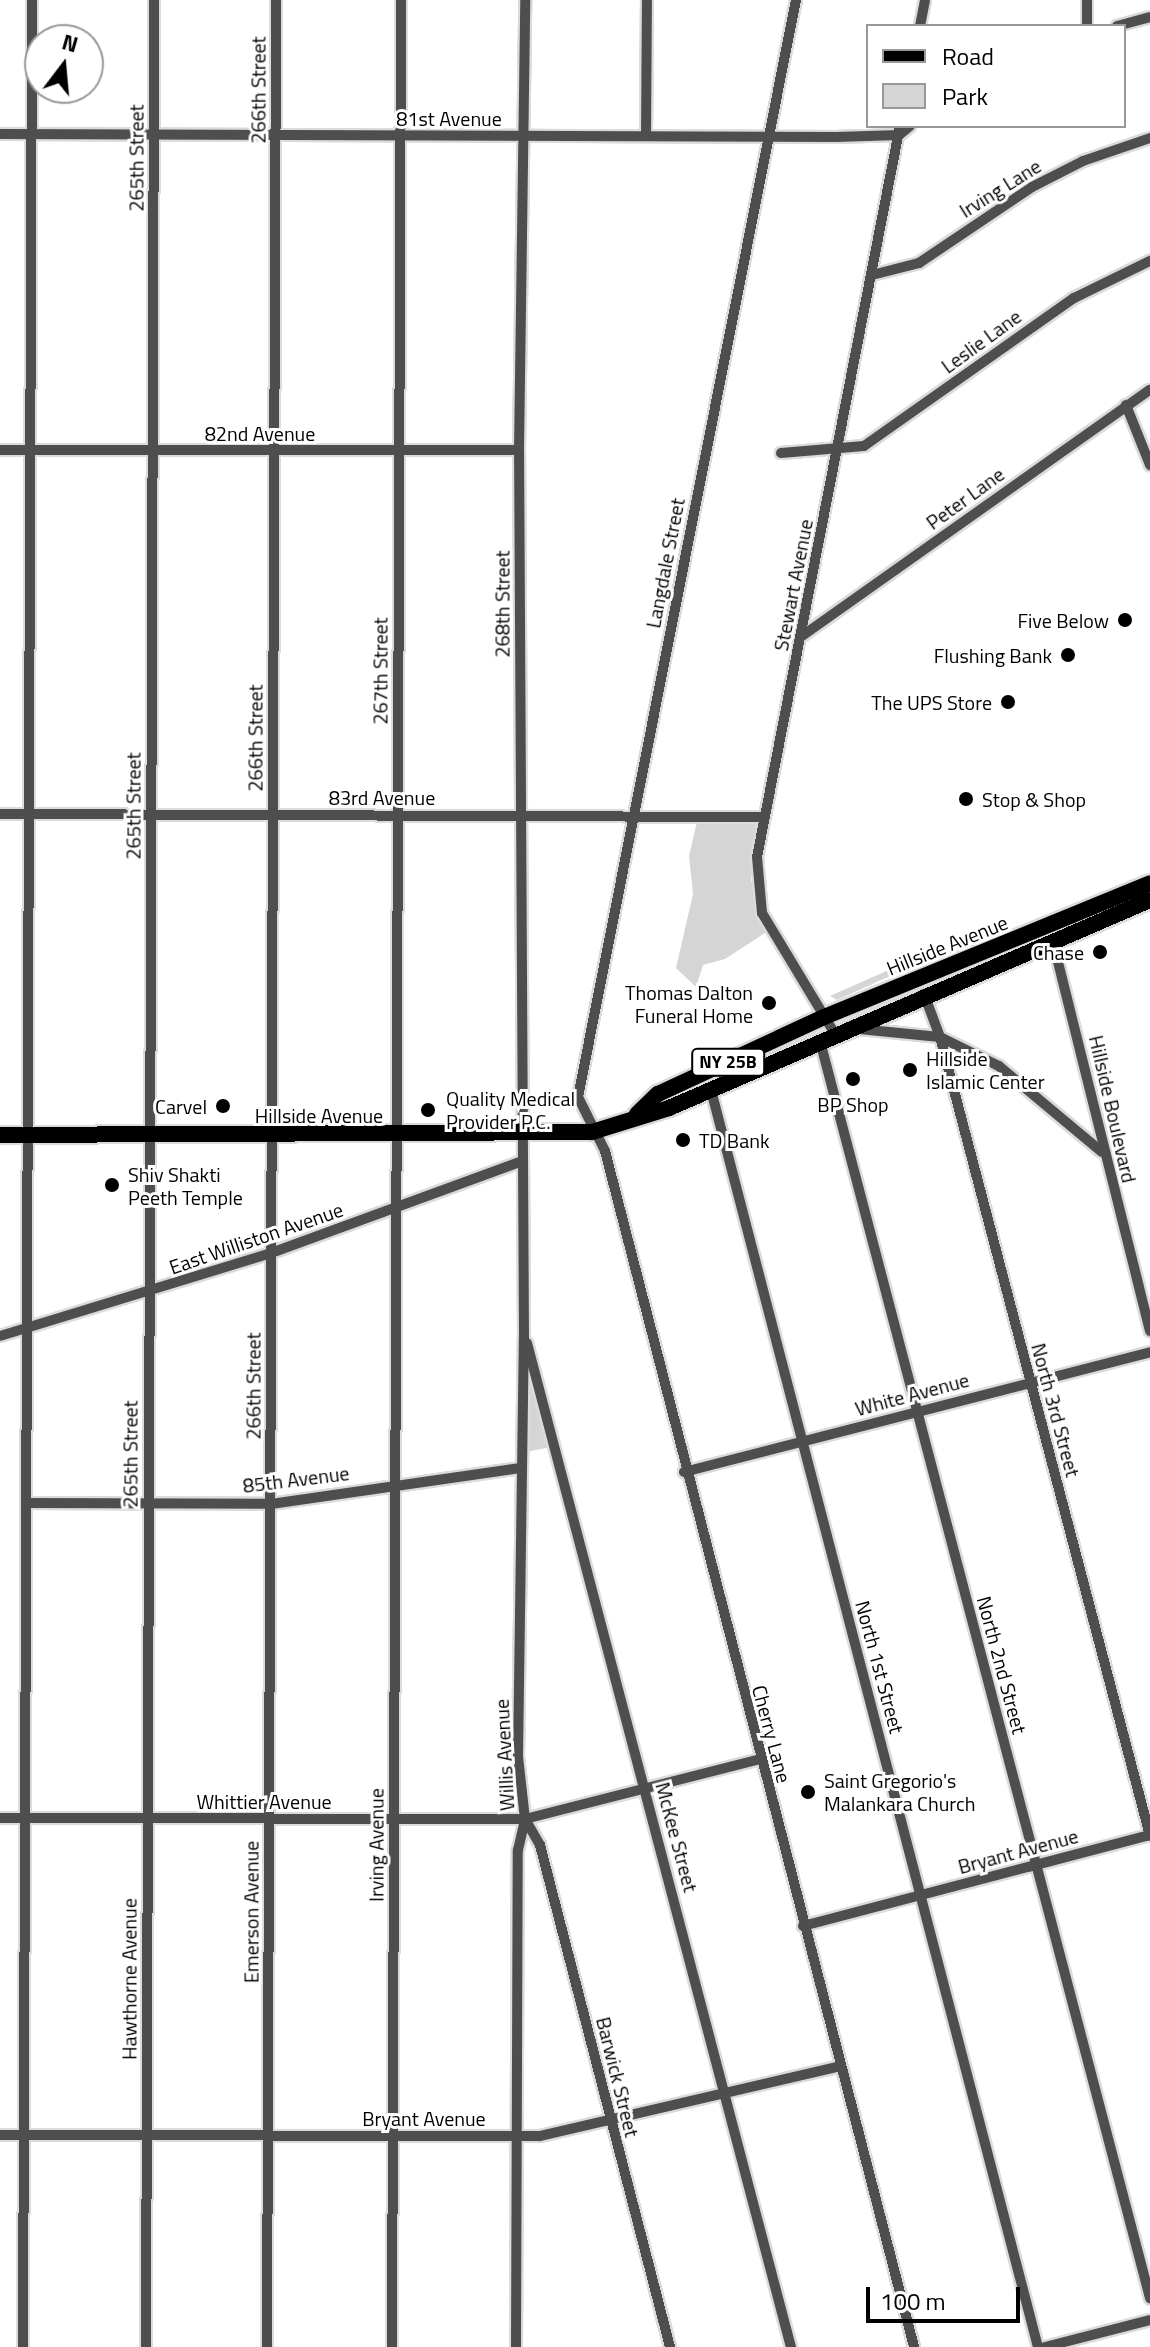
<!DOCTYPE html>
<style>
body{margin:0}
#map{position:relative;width:1150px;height:2347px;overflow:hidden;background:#fff;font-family:"Titillium Web",sans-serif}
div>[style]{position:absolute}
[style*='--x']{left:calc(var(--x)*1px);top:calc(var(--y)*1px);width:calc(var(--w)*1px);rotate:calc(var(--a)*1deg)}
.green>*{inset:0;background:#d5d5d5}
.roads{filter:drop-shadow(2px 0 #dbdbdb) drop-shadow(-2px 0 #dbdbdb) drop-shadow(0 2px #dbdbdb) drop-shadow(0 -2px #dbdbdb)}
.street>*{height:10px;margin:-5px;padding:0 5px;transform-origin:5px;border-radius:5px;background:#4e4e4e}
.primary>*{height:16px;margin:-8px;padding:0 8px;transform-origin:8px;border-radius:8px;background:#000}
.dots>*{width:22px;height:22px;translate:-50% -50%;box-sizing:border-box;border:4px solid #fff;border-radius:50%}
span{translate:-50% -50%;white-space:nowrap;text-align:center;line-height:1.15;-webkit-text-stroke:6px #fff;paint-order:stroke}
.shield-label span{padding:2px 6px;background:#fff;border:2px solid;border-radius:6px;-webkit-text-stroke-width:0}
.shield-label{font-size:18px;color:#000;font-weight:700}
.street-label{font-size:20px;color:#000}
.poi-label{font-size:20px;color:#000}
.right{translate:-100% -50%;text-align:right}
.left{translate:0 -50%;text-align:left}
.legend{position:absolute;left:866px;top:24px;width:260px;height:104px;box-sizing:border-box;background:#fff;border:2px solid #999;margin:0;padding:10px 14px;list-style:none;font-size:24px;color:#000}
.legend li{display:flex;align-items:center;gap:16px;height:40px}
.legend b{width:40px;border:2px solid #999}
.north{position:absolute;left:24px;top:24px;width:80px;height:80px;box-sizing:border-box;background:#fff;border:2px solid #999;border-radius:50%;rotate:16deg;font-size:22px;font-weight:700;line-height:32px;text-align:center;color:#000}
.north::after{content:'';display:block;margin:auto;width:28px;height:36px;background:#000;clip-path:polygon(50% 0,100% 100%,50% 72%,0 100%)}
.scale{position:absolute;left:866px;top:2287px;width:154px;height:36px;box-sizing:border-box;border:4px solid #000;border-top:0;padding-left:10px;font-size:24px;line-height:28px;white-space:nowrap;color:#000;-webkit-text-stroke:6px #fff;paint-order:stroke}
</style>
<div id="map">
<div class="green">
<i style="clip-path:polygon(697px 822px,757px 823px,751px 880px,765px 933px,725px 959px,703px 965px,696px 987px,676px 968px,693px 894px,689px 856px)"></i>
<i style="clip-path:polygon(943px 946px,941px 953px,837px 1000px,830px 996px)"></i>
<i style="clip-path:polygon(527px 1364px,555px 1446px,522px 1453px)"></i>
</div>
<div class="roads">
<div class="street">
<i style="--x:796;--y:0;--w:1118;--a:101.24"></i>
<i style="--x:578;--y:1097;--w:60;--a:63.4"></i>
<i style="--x:605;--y:1151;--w:1235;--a:75.51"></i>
<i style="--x:920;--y:26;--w:26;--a:-79"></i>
<i style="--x:1087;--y:26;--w:26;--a:-90"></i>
<i style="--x:1117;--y:26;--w:34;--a:-15"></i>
<i style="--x:0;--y:134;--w:836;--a:0.21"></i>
<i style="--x:836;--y:137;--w:63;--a:-1.8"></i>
<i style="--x:899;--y:135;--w:14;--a:-39"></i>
<i style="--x:646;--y:136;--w:136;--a:-89.6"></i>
<i style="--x:872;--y:275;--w:49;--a:-14.3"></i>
<i style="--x:919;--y:263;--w:136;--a:-33.9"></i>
<i style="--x:1032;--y:187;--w:57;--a:-27"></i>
<i style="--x:1083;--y:161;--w:71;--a:-18.9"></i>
<i style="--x:1126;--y:405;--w:65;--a:68.2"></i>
<i style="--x:0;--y:450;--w:519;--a:0"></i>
<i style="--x:781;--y:453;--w:83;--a:-4.8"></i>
<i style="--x:864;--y:446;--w:257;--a:-35.2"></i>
<i style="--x:1074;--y:298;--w:85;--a:-26"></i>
<i style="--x:802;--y:636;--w:426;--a:-35.3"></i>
<i style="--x:0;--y:814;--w:763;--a:0.23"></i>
<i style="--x:1053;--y:942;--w:401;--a:76"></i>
<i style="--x:924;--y:994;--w:46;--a:69.6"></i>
<i style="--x:940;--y:1037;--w:826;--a:75.27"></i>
<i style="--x:859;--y:1029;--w:81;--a:5.6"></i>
<i style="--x:940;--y:1037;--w:66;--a:26.2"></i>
<i style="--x:999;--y:1066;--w:134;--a:39.9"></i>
<i style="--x:835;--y:1034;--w:141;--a:-121.1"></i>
<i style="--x:762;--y:913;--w:56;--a:-95.1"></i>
<i style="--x:757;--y:857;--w:745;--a:-78.93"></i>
<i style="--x:820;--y:1041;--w:1300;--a:75.29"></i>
<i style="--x:711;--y:1090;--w:1299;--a:75.42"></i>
<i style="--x:0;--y:1336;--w:283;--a:-17"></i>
<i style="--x:271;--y:1253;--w:265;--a:-20.1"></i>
<i style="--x:527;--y:1343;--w:1038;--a:75.27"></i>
<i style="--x:684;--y:1472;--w:481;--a:-14.4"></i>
<i style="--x:27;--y:1503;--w:244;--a:0.2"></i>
<i style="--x:271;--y:1504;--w:252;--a:-8.2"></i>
<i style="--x:0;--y:1818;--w:525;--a:0.11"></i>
<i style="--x:525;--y:1819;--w:243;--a:-14.3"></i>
<i style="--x:525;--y:1819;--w:30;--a:60"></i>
<i style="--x:540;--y:1845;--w:519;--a:75.48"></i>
<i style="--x:803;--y:1926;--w:359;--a:-14.7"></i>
<i style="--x:0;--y:2135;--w:540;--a:0.11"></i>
<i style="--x:540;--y:2136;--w:308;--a:-13.1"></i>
<i style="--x:23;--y:2347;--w:2347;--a:-89.78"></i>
<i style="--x:146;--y:2347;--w:2347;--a:-89.8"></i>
<i style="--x:267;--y:2347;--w:2347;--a:-89.78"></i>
<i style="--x:392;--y:2347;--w:2347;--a:-89.78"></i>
<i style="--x:516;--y:2347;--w:497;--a:-89.8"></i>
<i style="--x:518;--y:1850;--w:32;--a:-77"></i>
<i style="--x:525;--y:1819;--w:62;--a:-96.4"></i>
<i style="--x:518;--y:1757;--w:420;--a:-89.2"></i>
<i style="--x:524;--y:1337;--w:887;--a:-90.32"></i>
<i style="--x:519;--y:450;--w:450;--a:-89.2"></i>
<i style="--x:1045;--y:2347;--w:108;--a:-14.4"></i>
</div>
<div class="primary">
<i style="--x:637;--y:1114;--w:29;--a:-44"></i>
<i style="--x:658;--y:1094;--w:183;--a:-24.9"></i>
<i style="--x:824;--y:1017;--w:352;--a:-22.3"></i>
<i style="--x:0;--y:1135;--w:592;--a:-0.29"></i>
<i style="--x:592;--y:1132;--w:81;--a:-17.3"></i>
<i style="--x:669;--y:1108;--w:524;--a:-23.39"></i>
</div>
</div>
<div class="dots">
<i style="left:1125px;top:620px;background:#000"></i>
<i style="left:1068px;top:655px;background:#000"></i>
<i style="left:1008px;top:702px;background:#000"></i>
<i style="left:966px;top:799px;background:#000"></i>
<i style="left:1100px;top:952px;background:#000"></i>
<i style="left:769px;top:1003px;background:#000"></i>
<i style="left:910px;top:1070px;background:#000"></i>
<i style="left:853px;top:1079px;background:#000"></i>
<i style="left:223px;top:1106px;background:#000"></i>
<i style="left:428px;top:1110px;background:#000"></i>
<i style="left:683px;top:1140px;background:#000"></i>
<i style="left:112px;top:1185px;background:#000"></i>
<i style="left:808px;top:1792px;background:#000"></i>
</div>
<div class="shield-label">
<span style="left:728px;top:1062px">NY 25B</span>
</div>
<div class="street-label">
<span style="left:258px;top:90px;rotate:-90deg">266th Street</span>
<span style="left:449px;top:118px">81st Avenue</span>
<span style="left:136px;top:158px;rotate:-90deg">265th Street</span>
<span style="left:1000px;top:188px;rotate:-32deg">Irving Lane</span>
<span style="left:981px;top:341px;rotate:-36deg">Leslie Lane</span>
<span style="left:260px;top:433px">82nd Avenue</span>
<span style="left:965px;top:498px;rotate:-36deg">Peter Lane</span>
<span style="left:665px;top:563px;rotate:-79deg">Langdale Street</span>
<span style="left:793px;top:585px;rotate:-79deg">Stewart Avenue</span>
<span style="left:502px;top:604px;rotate:-90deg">268th Street</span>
<span style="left:380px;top:671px;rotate:-90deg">267th Street</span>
<span style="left:255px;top:738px;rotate:-90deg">266th Street</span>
<span style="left:382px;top:797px">83rd Avenue</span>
<span style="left:133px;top:806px;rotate:-90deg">265th Street</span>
<span style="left:947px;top:945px;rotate:-22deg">Hillside Avenue</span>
<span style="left:1113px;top:1109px;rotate:77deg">Hillside Boulevard</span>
<span style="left:319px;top:1115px">Hillside Avenue</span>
<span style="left:256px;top:1238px;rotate:-19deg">East Williston Avenue</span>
<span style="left:253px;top:1386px;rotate:-90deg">266th Street</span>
<span style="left:912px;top:1394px;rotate:-15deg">White Avenue</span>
<span style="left:1056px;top:1410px;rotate:75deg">North 3rd Street</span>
<span style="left:130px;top:1454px;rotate:-90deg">265th Street</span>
<span style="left:296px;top:1479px;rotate:-7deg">85th Avenue</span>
<span style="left:1002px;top:1665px;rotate:75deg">North 2nd Street</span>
<span style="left:880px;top:1667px;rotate:75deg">North 1st Street</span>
<span style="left:772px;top:1734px;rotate:75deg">Cherry Lane</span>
<span style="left:504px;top:1755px;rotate:-93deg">Willis Avenue</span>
<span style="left:264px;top:1801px">Whittier Avenue</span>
<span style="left:677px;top:1837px;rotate:75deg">McKee Street</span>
<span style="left:376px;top:1845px;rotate:-90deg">Irving Avenue</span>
<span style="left:1018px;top:1851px;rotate:-15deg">Bryant Avenue</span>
<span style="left:251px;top:1912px;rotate:-90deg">Emerson Avenue</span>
<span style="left:129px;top:1979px;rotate:-90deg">Hawthorne Avenue</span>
<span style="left:618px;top:2077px;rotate:76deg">Barwick Street</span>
<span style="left:424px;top:2118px">Bryant Avenue</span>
</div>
<div class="poi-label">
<span class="right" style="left:1109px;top:620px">Five Below</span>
<span class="right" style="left:1052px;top:655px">Flushing Bank</span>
<span class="right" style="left:992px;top:702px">The UPS Store</span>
<span class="left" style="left:982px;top:799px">Stop &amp; Shop</span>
<span class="right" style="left:1084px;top:952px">Chase</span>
<span class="right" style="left:753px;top:1004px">Thomas Dalton<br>Funeral Home</span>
<span class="left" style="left:926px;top:1070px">Hillside<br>Islamic Center</span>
<span class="left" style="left:446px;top:1110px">Quality Medical<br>Provider P.C.</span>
<span style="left:853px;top:1104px">BP Shop</span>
<span class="right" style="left:207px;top:1106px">Carvel</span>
<span class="left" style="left:699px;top:1140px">TD Bank</span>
<span class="left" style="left:128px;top:1186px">Shiv Shakti<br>Peeth Temple</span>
<span class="left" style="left:824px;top:1792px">Saint Gregorio's<br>Malankara Church</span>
</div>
<ul class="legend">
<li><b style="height:10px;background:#000"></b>Road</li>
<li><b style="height:22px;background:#d5d5d5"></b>Park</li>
</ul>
<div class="north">N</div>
<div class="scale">100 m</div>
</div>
